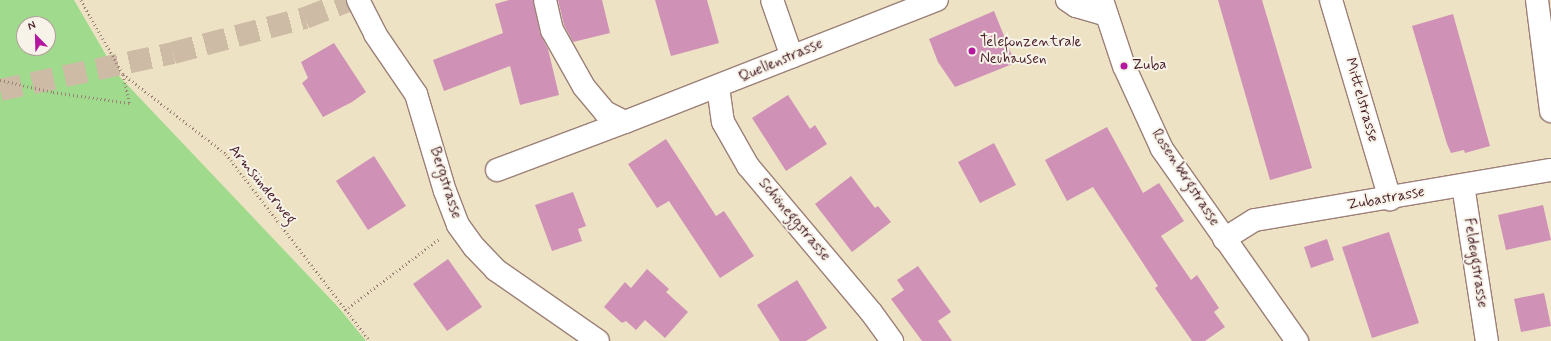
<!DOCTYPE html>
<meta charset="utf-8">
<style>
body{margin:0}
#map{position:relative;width:1551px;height:341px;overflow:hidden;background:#eee2c4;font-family:Mynerve,sans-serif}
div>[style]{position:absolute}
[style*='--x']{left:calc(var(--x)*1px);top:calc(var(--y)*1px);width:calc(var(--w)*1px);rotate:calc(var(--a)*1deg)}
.green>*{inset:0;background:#a0da8d}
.building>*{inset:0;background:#cf92b6}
.highway-tunnel>*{height:22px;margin-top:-11px;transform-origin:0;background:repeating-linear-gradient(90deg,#cdbba5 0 22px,transparent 0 33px)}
.path>*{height:2.5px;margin-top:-1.25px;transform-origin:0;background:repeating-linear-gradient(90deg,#9c8078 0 1px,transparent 0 4px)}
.roads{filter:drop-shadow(1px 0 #9c8078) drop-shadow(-1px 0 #9c8078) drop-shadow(0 1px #9c8078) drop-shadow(0 -1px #9c8078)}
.street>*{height:22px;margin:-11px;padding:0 11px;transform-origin:11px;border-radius:11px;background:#fff}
.secondary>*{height:22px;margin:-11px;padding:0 11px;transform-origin:11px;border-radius:11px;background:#fff}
.dots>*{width:11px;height:11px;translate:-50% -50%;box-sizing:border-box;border:2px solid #f7f3e8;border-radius:50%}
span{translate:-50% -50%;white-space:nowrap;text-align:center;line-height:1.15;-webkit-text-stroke:4px #f7f3e8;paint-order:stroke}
.poi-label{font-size:15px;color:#4a1f2b}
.left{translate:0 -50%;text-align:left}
.street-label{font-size:15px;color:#4a1f2b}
.north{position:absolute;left:16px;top:16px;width:40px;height:40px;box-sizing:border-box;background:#f7f3e8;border:1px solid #b29e9c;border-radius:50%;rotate:337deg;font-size:11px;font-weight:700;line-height:16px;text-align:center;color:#4a1f2b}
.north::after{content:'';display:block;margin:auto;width:14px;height:18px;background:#b5179e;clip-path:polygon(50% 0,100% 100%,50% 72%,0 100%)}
</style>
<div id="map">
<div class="green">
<i style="clip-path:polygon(evenodd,0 0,74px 0,117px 74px,339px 308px,366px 341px,0 341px,0 0,24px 24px,48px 24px,48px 48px,24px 48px,24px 24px)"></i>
</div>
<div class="building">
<i style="clip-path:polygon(509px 0,533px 0,540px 33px,548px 49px,559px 95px,520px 105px,510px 66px,444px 91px,433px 60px,503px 33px,495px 4px)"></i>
<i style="clip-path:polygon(558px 0,602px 0,610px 33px,573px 42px,564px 25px)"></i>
<i style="clip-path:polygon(655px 0,707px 0,719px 43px,671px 56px)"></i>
<i style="clip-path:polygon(1218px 0,1262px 0,1312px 168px,1270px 180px)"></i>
<i style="clip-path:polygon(994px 11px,1015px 63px,955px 87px,938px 62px,929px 39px)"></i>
<i style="clip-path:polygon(1453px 14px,1490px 146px,1465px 153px,1464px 150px,1451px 153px,1447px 144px,1412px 26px)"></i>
<i style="clip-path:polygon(334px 43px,366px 92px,352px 102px,323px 117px,302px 83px,308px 78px,301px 62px)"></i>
<i style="clip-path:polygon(788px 95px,810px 129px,815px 125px,827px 144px,786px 171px,752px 118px)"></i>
<i style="clip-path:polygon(1107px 127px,1143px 193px,1159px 183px,1184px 221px,1161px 236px,1191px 280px,1197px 275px,1219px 308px,1214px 312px,1225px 327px,1205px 341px,1192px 341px,1155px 288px,1158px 286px,1093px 187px,1067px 201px,1045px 160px)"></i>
<i style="clip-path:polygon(666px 139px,716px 216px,724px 211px,754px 256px,720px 278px,669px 201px,657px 208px,628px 164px)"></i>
<i style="clip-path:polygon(994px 143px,1016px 185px,980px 203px,958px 162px)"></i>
<i style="clip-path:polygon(374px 156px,406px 206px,368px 230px,336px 181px)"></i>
<i style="clip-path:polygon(851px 176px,875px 208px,878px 206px,891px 222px,852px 252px,815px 204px)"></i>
<i style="clip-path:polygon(573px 192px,586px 226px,578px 229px,582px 241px,552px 251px,535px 205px)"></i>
<i style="clip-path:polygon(1543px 205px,1551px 240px,1506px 250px,1498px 215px)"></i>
<i style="clip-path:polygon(1389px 232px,1419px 323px,1372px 338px,1342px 247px)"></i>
<i style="clip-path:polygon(1327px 239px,1334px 260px,1311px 268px,1304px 247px)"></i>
<i style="clip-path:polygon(448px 259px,482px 307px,447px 331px,413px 284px)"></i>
<i style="clip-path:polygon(918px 266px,951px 312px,938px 321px,952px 341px,922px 341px,891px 299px,904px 290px,897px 280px)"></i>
<i style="clip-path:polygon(647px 269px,669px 289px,666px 292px,688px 312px,665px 338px,645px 320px,636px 330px,626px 321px,622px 323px,604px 307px,625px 282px,631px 288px)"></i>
<i style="clip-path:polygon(797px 280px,827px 328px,806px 341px,780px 341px,757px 305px)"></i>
<i style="clip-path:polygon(1544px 293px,1551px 326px,1521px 332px,1514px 299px)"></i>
</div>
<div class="highway-tunnel">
<i style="--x:0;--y:90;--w:177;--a:-12.1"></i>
<i style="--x:173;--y:53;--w:137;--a:-14.9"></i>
<i style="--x:305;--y:18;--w:49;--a:-21.4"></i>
</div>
<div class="path">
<i style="--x:81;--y:0;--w:85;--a:60.4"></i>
<i style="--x:123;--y:74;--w:130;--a:37.8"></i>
<i style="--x:226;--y:154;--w:236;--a:52.4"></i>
<i style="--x:0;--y:80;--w:54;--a:12.8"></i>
<i style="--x:53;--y:92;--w:77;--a:8.2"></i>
<i style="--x:129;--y:103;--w:30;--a:-102"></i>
<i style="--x:345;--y:310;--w:118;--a:-37.1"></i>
</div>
<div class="roads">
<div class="street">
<i style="--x:358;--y:0;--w:38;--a:63"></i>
<i style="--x:375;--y:34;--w:73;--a:55.7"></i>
<i style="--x:416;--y:94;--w:101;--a:73.4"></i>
<i style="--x:445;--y:191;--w:36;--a:69"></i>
<i style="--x:458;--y:225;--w:27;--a:54"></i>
<i style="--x:474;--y:247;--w:32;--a:46"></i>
<i style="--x:496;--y:270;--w:124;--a:34.8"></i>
<i style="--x:545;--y:0;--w:31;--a:77"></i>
<i style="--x:552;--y:30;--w:65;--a:60.7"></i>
<i style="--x:584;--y:87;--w:33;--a:50"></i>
<i style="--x:605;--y:112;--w:22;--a:27"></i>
<i style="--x:625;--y:122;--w:335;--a:-21.4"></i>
<i style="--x:772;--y:0;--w:60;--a:70.7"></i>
<i style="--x:1067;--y:0;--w:11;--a:34"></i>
<i style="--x:1076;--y:6;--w:32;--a:16"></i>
<i style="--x:1331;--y:0;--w:208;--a:73.5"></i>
<i style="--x:1537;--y:0;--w:112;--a:82.8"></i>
<i style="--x:718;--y:87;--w:35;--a:82"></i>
<i style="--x:723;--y:122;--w:51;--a:60.4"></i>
<i style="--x:748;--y:166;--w:191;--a:49.9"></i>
<i style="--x:871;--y:312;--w:36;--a:54"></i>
<i style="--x:497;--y:170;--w:137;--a:-20.6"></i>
<i style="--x:1463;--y:185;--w:158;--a:81.3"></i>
<i style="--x:1224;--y:239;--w:36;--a:-32"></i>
<i style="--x:1255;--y:220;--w:300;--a:-9.6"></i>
</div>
<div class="secondary">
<i style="--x:1102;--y:0;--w:70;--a:71.6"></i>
<i style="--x:1124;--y:66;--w:91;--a:65.4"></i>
<i style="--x:1162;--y:149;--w:235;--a:54.9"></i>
</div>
</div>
<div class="dots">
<i style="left:972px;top:51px;background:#b5179e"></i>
<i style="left:1124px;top:66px;background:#b5179e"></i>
</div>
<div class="poi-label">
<span class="left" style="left:980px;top:51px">Telefonzentrale<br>Neuhausen</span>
<span class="left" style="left:1132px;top:66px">Zuba</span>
</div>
<div class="street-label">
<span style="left:781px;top:61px;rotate:-23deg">Quellenstrasse</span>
<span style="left:1361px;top:100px;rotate:74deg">Mittelstrasse</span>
<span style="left:1185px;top:178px;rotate:57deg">Rosenbergstrasse</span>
<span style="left:445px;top:183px;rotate:72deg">Bergstrasse</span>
<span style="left:262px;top:185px;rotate:51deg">Armsünderweg</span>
<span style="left:1386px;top:199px;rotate:-10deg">Zubastrasse</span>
<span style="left:794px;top:220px;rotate:50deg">Schöneggstrasse</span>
<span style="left:1475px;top:263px;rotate:81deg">Feldeggstrasse</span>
</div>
<div class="north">N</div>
</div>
